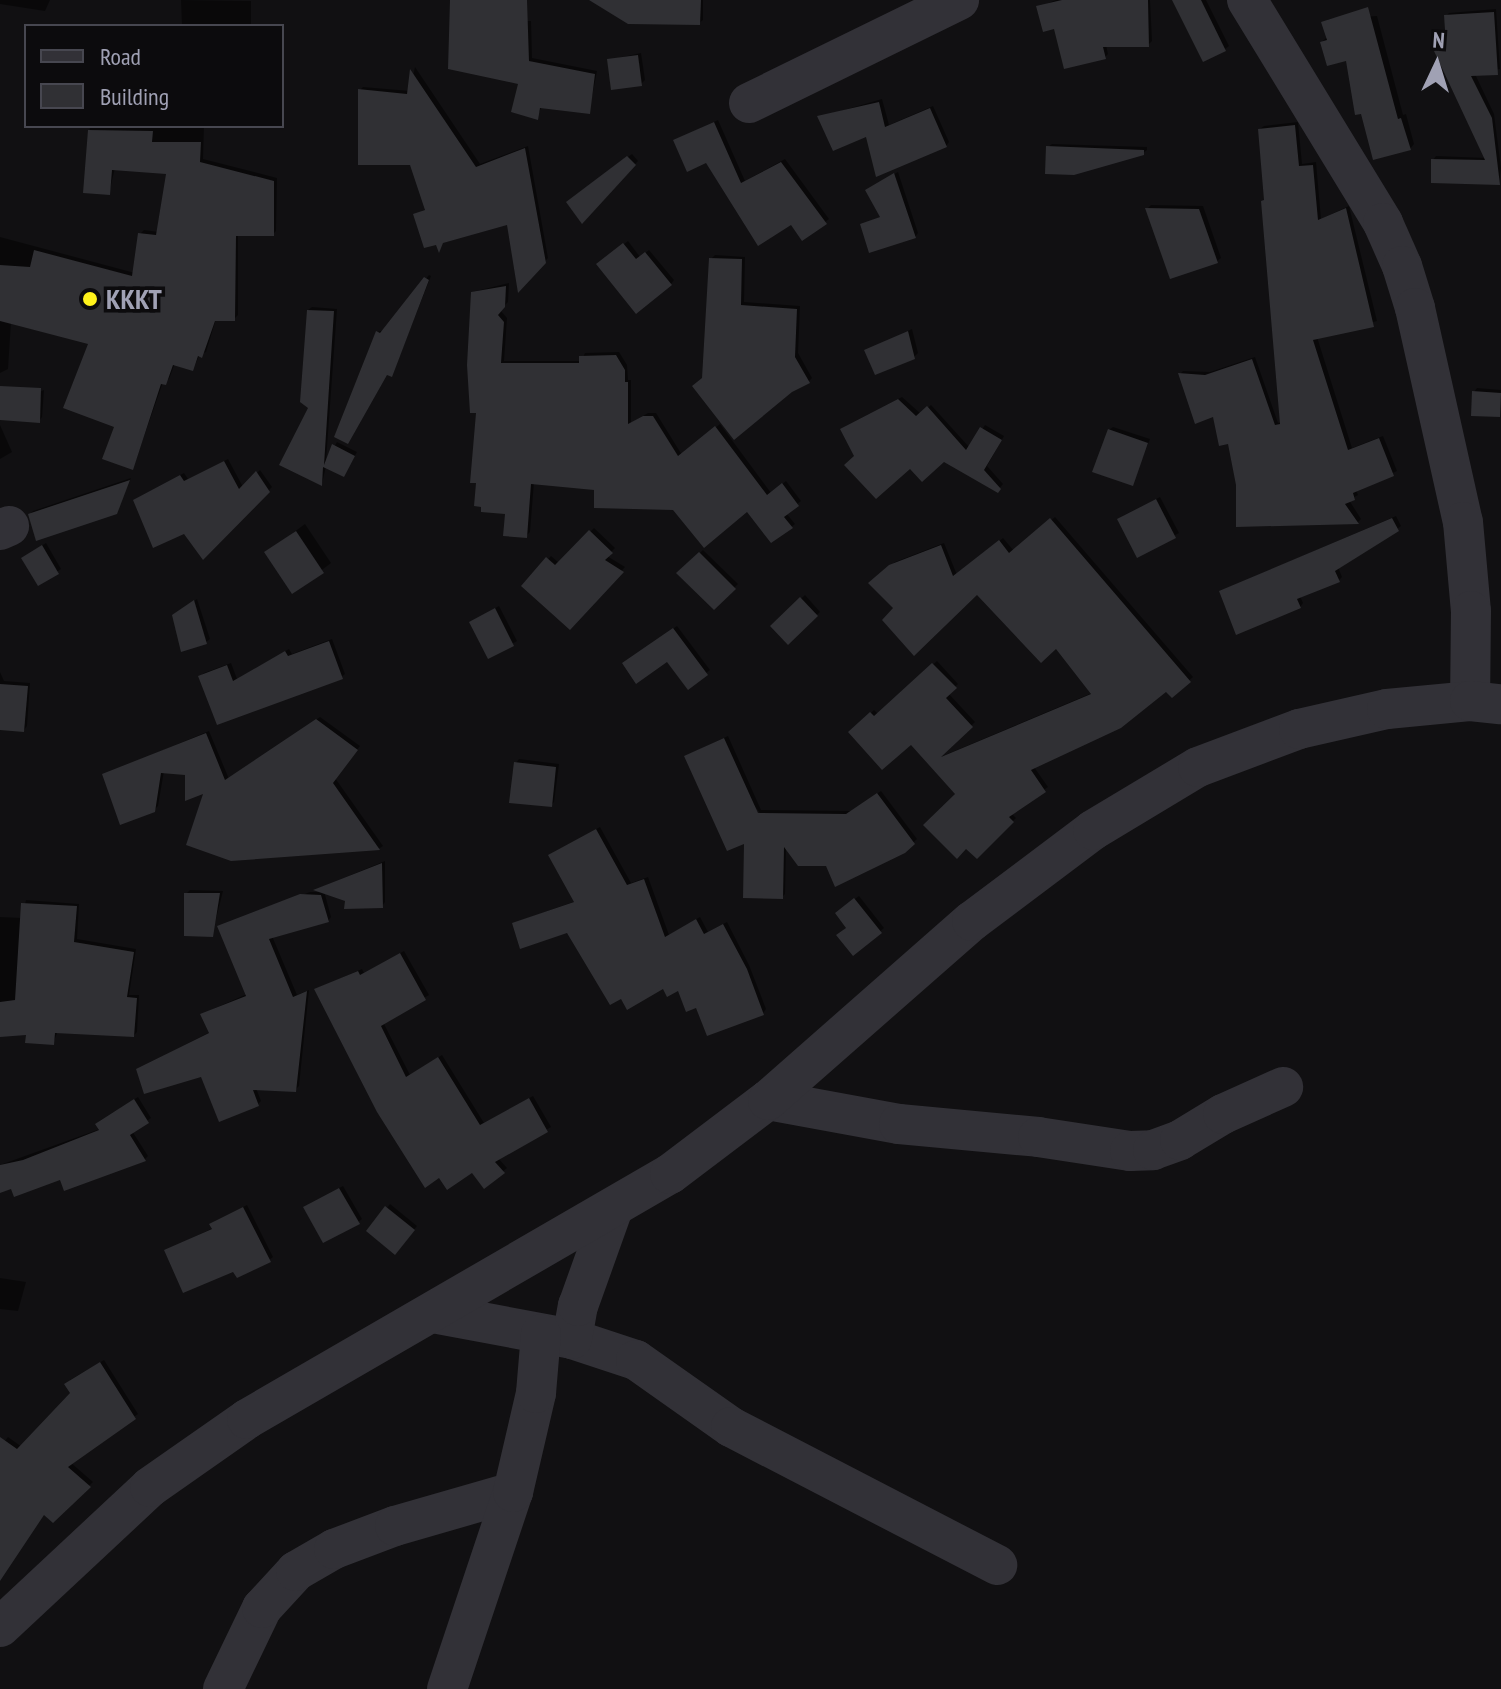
<!DOCTYPE html>
<style>
body{margin:0}
#map{position:relative;width:1501px;height:1689px;overflow:hidden;background:#111012;font-family:"PT Sans Narrow",sans-serif}
div>[style]{position:absolute}
[style*='--x']{left:calc(var(--x)*1px);top:calc(var(--y)*1px);width:calc(var(--w)*1px);rotate:calc(var(--a)*1deg)}
.shadow>*{inset:0;background:#0007}
.building>*{inset:0;background:#303034}
.minor>*{height:40px;margin:-20px;padding:0 20px;transform-origin:20px;border-radius:20px;background:#323137}
.dots>*{width:22px;height:22px;translate:-50% -50%;box-sizing:border-box;border:4px solid #0c0b0d;border-radius:50%}
span{translate:-50% -50%;white-space:nowrap;text-align:center;line-height:1.15;-webkit-text-stroke:7px #0c0b0d;paint-order:stroke}
.poi-label{font-size:28px;color:#a0a1b4;font-weight:700}
.left{translate:0 -50%;text-align:left}
.legend{position:absolute;left:24px;top:24px;width:260px;height:104px;box-sizing:border-box;background:#0c0b0d;border:2px solid #474750;margin:0;padding:10px 14px;list-style:none;font-size:24px;color:#a0a1b4}
.legend li{display:flex;align-items:center;gap:16px;height:40px}
.legend b{width:40px;border:2px solid #474750}
.north{position:absolute;left:1397px;top:24px;width:80px;height:80px;-webkit-text-stroke:6px #0c0b0d;paint-order:stroke;rotate:4deg;font-size:22px;font-weight:700;line-height:32px;text-align:center;color:#a0a1b4}
.north::after{content:'';display:block;margin:auto;width:28px;height:36px;background:#a0a1b4;clip-path:polygon(50% 0,100% 100%,50% 72%,0 100%)}
</style>
<div id="map">
<div class="shadow">
<i style="clip-path:polygon(0 0,50px 0,45px 11px,0 4px)"></i>
<i style="clip-path:polygon(181px 0,251px 1px,251px 26px,182px 26px)"></i>
<i style="clip-path:polygon(593px 0,703px 0,703px 20px,699px 23px)"></i>
<i style="clip-path:polygon(1056px 0,1150px 0,1152px 41px,1148px 45px,1106px 45px,1108px 54px,1105px 57px,1056px 26px,1039px 7px)"></i>
<i style="clip-path:polygon(1179px 0,1206px 0,1229px 46px,1225px 49px)"></i>
<i style="clip-path:polygon(1496px 9px,1500px 69px,1475px 74px,1494px 114px,1501px 168px,1499px 183px,1433px 160px,1436px 156px,1486px 158px,1436px 51px,1448px 44px,1446px 16px,1449px 13px)"></i>
<i style="clip-path:polygon(1377px 16px,1403px 115px,1406px 114px,1414px 144px,1410px 149px,1347px 58px,1322px 42px,1328px 36px,1324px 24px,1329px 19px)"></i>
<i style="clip-path:polygon(531px 21px,532px 58px,597px 71px,589px 112px,542px 106px,537px 117px,494px 22px)"></i>
<i style="clip-path:polygon(641px 53px,645px 80px,641px 84px,609px 60px)"></i>
<i style="clip-path:polygon(415px 67px,480px 164px,528px 146px,548px 258px,519px 289px,509px 222px,444px 240px,440px 249px,416px 214px,426px 209px,411px 163px,360px 90px,363px 87px,410px 91px)"></i>
<i style="clip-path:polygon(882px 99px,889px 125px,933px 106px,949px 142px,946px 146px,867px 134px,820px 117px)"></i>
<i style="clip-path:polygon(718px 120px,745px 181px,785px 159px,829px 219px,803px 239px,791px 223px,676px 140px)"></i>
<i style="clip-path:polygon(1298px 122px,1302px 164px,1316px 162px,1321px 219px,1349px 206px,1377px 321px,1317px 337px,1352px 448px,1383px 436px,1397px 471px,1356px 490px,1358px 495px,1349px 500px,1361px 519px,1358px 522px,1238px 525px,1238px 485px,1230px 442px,1215px 415px,1180px 374px,1183px 371px,1210px 372px,1255px 357px,1278px 423px,1282px 422px,1260px 129px,1264px 126px)"></i>
<i style="clip-path:polygon(90px 126px,204px 126px,203px 159px,277px 178px,276px 231px,273px 234px,238px 234px,238px 315px,234px 319px,216px 319px,206px 352px,200px 354px,193px 369px,175px 363px,169px 379px,163px 382px,133px 468px,91px 343px,11px 322px,8px 369px,0 373px,0 237px,135px 273px,140px 234px,144px 230px,159px 232px,168px 172px,115px 168px,109px 193px,85px 191px)"></i>
<i style="clip-path:polygon(1052px 144px,1147px 147px,1147px 150px,1143px 153px,1048px 147px)"></i>
<i style="clip-path:polygon(632px 154px,638px 161px,582px 221px,572px 199px)"></i>
<i style="clip-path:polygon(898px 172px,918px 233px,915px 237px,862px 225px,882px 216px,871px 187px)"></i>
<i style="clip-path:polygon(1151px 205px,1203px 206px,1221px 258px,1217px 261px,1148px 208px)"></i>
<i style="clip-path:polygon(628px 241px,640px 257px,649px 250px,674px 280px,671px 284px,602px 261px)"></i>
<i style="clip-path:polygon(715px 255px,745px 257px,744px 302px,800px 306px,798px 353px,812px 378px,809px 381px,791px 391px,711px 259px)"></i>
<i style="clip-path:polygon(429px 275px,431px 276px,392px 375px,377px 332px,385px 330px)"></i>
<i style="clip-path:polygon(509px 283px,508px 302px,500px 310px,507px 318px,504px 361px,581px 361px,585px 353px,619px 352px,627px 365px,628px 380px,631px 380px,631px 423px,648px 413px,656px 413px,682px 455px,720px 424px,771px 493px,786px 481px,801px 501px,786px 513px,795px 524px,791px 527px,748px 509px,534px 482px,530px 532px,526px 536px,507px 512px,478px 411px,472px 292px)"></i>
<i style="clip-path:polygon(312px 307px,337px 309px,326px 461px,337px 442px,357px 452px,344px 475px,326px 466px,322px 484px,308px 310px)"></i>
<i style="clip-path:polygon(912px 329px,918px 353px,914px 357px,866px 351px)"></i>
<i style="clip-path:polygon(1477px 388px,1501px 390px,1499px 415px,1474px 392px)"></i>
<i style="clip-path:polygon(44px 390px,42px 417px,39px 421px,0 418px,0 408px)"></i>
<i style="clip-path:polygon(902px 397px,921px 414px,931px 405px,970px 448px,985px 425px,1004px 436px,987px 466px,1003px 484px,997px 491px,943px 459px,910px 466px,857px 456px,846px 426px)"></i>
<i style="clip-path:polygon(0 425px,12px 452px,0 459px)"></i>
<i style="clip-path:polygon(1113px 427px,1150px 439px,1132px 484px,1109px 430px)"></i>
<i style="clip-path:polygon(228px 459px,243px 487px,260px 470px,272px 487px,203px 557px,185px 532px,139px 497px,184px 473px,188px 479px)"></i>
<i style="clip-path:polygon(131px 478px,116px 512px,30px 514px,33px 511px)"></i>
<i style="clip-path:polygon(1160px 497px,1179px 533px,1138px 555px,1123px 516px)"></i>
<i style="clip-path:polygon(1396px 516px,1401px 526px,1397px 529px,1338px 567px,1342px 577px,1339px 580px,1300px 596px,1303px 603px,1300px 607px,1221px 591px)"></i>
<i style="clip-path:polygon(1055px 517px,1193px 677px,1172px 695px,1166px 689px,1034px 767px,1048px 787px,1011px 813px,1016px 818px,977px 856px,958px 794px,911px 742px,851px 732px,874px 710px,878px 714px,937px 661px,958px 684px,948px 693px,975px 722px,938px 758px,1092px 693px,1056px 646px,977px 593px,896px 608px,871px 583px,895px 562px,944px 543px,957px 575px,1003px 538px,1014px 551px)"></i>
<i style="clip-path:polygon(305px 524px,331px 563px,293px 592px,266px 553px)"></i>
<i style="clip-path:polygon(594px 528px,615px 548px,607px 556px,625px 567px,570px 627px,524px 586px,551px 556px,559px 563px)"></i>
<i style="clip-path:polygon(46px 543px,61px 569px,39px 584px,27px 555px)"></i>
<i style="clip-path:polygon(703px 550px,738px 584px,714px 607px,679px 573px)"></i>
<i style="clip-path:polygon(805px 595px,820px 612px,788px 642px,772px 626px)"></i>
<i style="clip-path:polygon(197px 599px,210px 639px,206px 642px,178px 612px)"></i>
<i style="clip-path:polygon(499px 606px,517px 641px,489px 657px,471px 622px)"></i>
<i style="clip-path:polygon(677px 626px,710px 670px,688px 687px,668px 659px,628px 660px)"></i>
<i style="clip-path:polygon(332px 639px,345px 674px,341px 677px,218px 723px,200px 677px,204px 673px,231px 663px,237px 679px,289px 649px,292px 654px)"></i>
<i style="clip-path:polygon(0 672px,4px 681px,30px 683px,27px 726px,24px 730px,0 728px)"></i>
<i style="clip-path:polygon(320px 717px,360px 746px,335px 778px,383px 846px,380px 848px,231px 859px,207px 791px,187px 773px,164px 771px,158px 806px,154px 810px,104px 775px,209px 731px,229px 779px)"></i>
<i style="clip-path:polygon(evenodd,728px 736px,761px 810px,851px 811px,881px 791px,917px 839px,904px 851px,828px 865px,786px 847px,785px 894px,782px 897px,686px 756px,728px 736px,754px 805px,762px 816px,758px 818px,754px 805px)"></i>
<i style="clip-path:polygon(519px 759px,559px 764px,554px 802px,551px 805px,516px 763px)"></i>
<i style="clip-path:polygon(600px 827px,631px 883px,648px 877px,669px 935px,700px 917px,708px 932px,727px 922px,749px 965px,766px 1009px,763px 1013px,698px 1006px,679px 988px,664px 986px,567px 931px,514px 923px,576px 901px,554px 852px)"></i>
<i style="clip-path:polygon(385px 861px,385px 902px,382px 906px,324px 891px,331px 917px,328px 921px,272px 936px,297px 995px,309px 990px,299px 1086px,295px 1090px,256px 1088px,261px 1101px,258px 1104px,202px 1075px,138px 1069px,210px 1032px,202px 1014px,247px 994px,220px 927px,310px 892px,324px 892px,317px 889px)"></i>
<i style="clip-path:polygon(190px 890px,223px 891px,212px 935px,186px 894px)"></i>
<i style="clip-path:polygon(859px 896px,884px 928px,853px 954px,841px 909px)"></i>
<i style="clip-path:polygon(26px 900px,79px 904px,77px 939px,136px 949px,129px 995px,139px 995px,137px 1032px,134px 1035px,58px 1031px,53px 1043px,28px 1033px,0 1035px,0 917px,22px 918px)"></i>
<i style="clip-path:polygon(404px 951px,429px 995px,383px 1022px,410px 1075px,442px 1055px,484px 1123px,533px 1096px,551px 1127px,498px 1158px,507px 1168px,485px 1186px,316px 989px,362px 969px,364px 973px)"></i>
<i style="clip-path:polygon(138px 1097px,151px 1118px,132px 1131px,148px 1156px,145px 1159px,65px 1188px,61px 1178px,0 1191px,0 1165px,100px 1129px,97px 1124px,101px 1120px)"></i>
<i style="clip-path:polygon(343px 1186px,362px 1219px,358px 1222px,309px 1204px)"></i>
<i style="clip-path:polygon(390px 1204px,417px 1226px,399px 1249px,387px 1208px)"></i>
<i style="clip-path:polygon(247px 1205px,273px 1257px,269px 1260px,167px 1250px,213px 1228px,215px 1221px)"></i>
<i style="clip-path:polygon(0 1278px,26px 1282px,18px 1311px,0 1309px)"></i>
<i style="clip-path:polygon(104px 1360px,138px 1414px,70px 1462px,93px 1482px,53px 1521px,44px 1513px,0 1561px,0 1447px,8px 1437px,22px 1447px,73px 1393px,70px 1380px)"></i>
</div>
<div class="building">
<i style="clip-path:polygon(450px 0,527px 0,529px 61px,595px 74px,590px 114px,540px 108px,538px 120px,511px 112px,518px 84px,448px 69px)"></i>
<i style="clip-path:polygon(589px 0,701px 0,700px 25px,628px 24px)"></i>
<i style="clip-path:polygon(1062px 0,1148px 0,1149px 47px,1103px 47px,1106px 59px,1064px 69px,1054px 29px,1043px 32px,1036px 6px)"></i>
<i style="clip-path:polygon(1172px 0,1201px 0,1226px 51px,1203px 62px)"></i>
<i style="clip-path:polygon(1368px 7px,1398px 119px,1401px 118px,1411px 150px,1373px 160px,1361px 114px,1355px 115px,1346px 61px,1327px 66px,1320px 42px,1327px 40px,1321px 22px)"></i>
<i style="clip-path:polygon(1494px 12px,1498px 75px,1471px 76px,1492px 118px,1500px 185px,1431px 183px,1431px 159px,1485px 160px,1434px 51px,1446px 45px,1444px 15px)"></i>
<i style="clip-path:polygon(638px 55px,642px 86px,611px 90px,607px 59px)"></i>
<i style="clip-path:polygon(410px 69px,476px 167px,525px 148px,546px 263px,518px 293px,507px 225px,443px 243px,439px 253px,436px 245px,424px 248px,413px 214px,425px 210px,410px 165px,358px 165px,358px 89px,407px 94px)"></i>
<i style="clip-path:polygon(879px 102px,885px 127px,930px 108px,947px 147px,876px 177px,866px 137px,833px 151px,817px 116px)"></i>
<i style="clip-path:polygon(714px 122px,741px 183px,781px 162px,827px 224px,802px 241px,791px 225px,758px 246px,706px 163px,687px 172px,673px 140px)"></i>
<i style="clip-path:polygon(1295px 125px,1299px 166px,1313px 165px,1318px 220px,1346px 208px,1374px 327px,1313px 340px,1348px 450px,1379px 438px,1394px 476px,1353px 493px,1355px 500px,1345px 504px,1359px 524px,1236px 527px,1236px 485px,1228px 444px,1219px 446px,1213px 417px,1195px 424px,1178px 373px,1205px 375px,1252px 359px,1275px 425px,1280px 424px,1261px 201px,1264px 200px,1258px 129px)"></i>
<i style="clip-path:polygon(88px 130px,153px 131px,152px 142px,201px 142px,200px 162px,274px 181px,274px 236px,236px 236px,235px 321px,215px 321px,202px 358px,198px 356px,193px 371px,173px 365px,166px 385px,161px 384px,133px 470px,102px 459px,114px 427px,63px 408px,88px 344px,0 321px,0 265px,30px 267px,34px 250px,132px 276px,138px 233px,156px 235px,166px 174px,112px 170px,110px 195px,83px 193px)"></i>
<i style="clip-path:polygon(1046px 146px,1144px 150px,1144px 155px,1074px 175px,1045px 174px)"></i>
<i style="clip-path:polygon(627px 156px,636px 165px,582px 224px,566px 202px)"></i>
<i style="clip-path:polygon(894px 173px,916px 238px,869px 253px,860px 224px,880px 217px,865px 190px)"></i>
<i style="clip-path:polygon(1145px 208px,1199px 209px,1218px 263px,1170px 279px)"></i>
<i style="clip-path:polygon(623px 243px,636px 259px,645px 252px,672px 285px,636px 314px,596px 264px)"></i>
<i style="clip-path:polygon(709px 258px,742px 259px,741px 305px,797px 309px,795px 357px,810px 383px,792px 392px,734px 440px,692px 386px,702px 378px)"></i>
<i style="clip-path:polygon(424px 277px,429px 280px,392px 377px,387px 375px,348px 444px,334px 437px,376px 331px,380px 333px)"></i>
<i style="clip-path:polygon(506px 286px,505px 307px,498px 315px,504px 322px,501px 363px,579px 363px,579px 356px,616px 355px,625px 370px,625px 382px,628px 382px,628px 424px,643px 416px,653px 416px,678px 456px,715px 426px,767px 495px,782px 483px,799px 506px,784px 517px,793px 528px,771px 543px,747px 512px,704px 548px,673px 510px,594px 508px,594px 490px,531px 484px,527px 538px,503px 536px,505px 514px,481px 512px,481px 507px,474px 506px,476px 483px,470px 483px,476px 413px,470px 413px,467px 365px,471px 292px)"></i>
<i style="clip-path:polygon(307px 310px,334px 311px,324px 465px,332px 444px,355px 456px,344px 477px,323px 467px,322px 486px,279px 465px,308px 408px,300px 402px)"></i>
<i style="clip-path:polygon(908px 331px,915px 359px,875px 375px,864px 350px)"></i>
<i style="clip-path:polygon(0 386px,41px 388px,40px 423px,0 420px)"></i>
<i style="clip-path:polygon(1472px 391px,1501px 393px,1500px 417px,1471px 416px)"></i>
<i style="clip-path:polygon(898px 399px,916px 416px,927px 406px,966px 450px,980px 427px,1002px 440px,984px 470px,1001px 489px,998px 493px,944px 462px,922px 482px,910px 469px,876px 499px,844px 465px,854px 456px,840px 429px)"></i>
<i style="clip-path:polygon(1108px 429px,1148px 443px,1133px 486px,1092px 472px)"></i>
<i style="clip-path:polygon(224px 461px,239px 489px,256px 471px,270px 492px,203px 560px,184px 534px,153px 548px,133px 500px,180px 475px,184px 481px)"></i>
<i style="clip-path:polygon(130px 480px,117px 514px,36px 541px,28px 514px)"></i>
<i style="clip-path:polygon(1156px 499px,1176px 538px,1137px 558px,1117px 519px)"></i>
<i style="clip-path:polygon(1050px 518px,1191px 682px,1172px 698px,1166px 692px,1121px 728px,1031px 770px,1046px 792px,1009px 817px,1014px 822px,977px 859px,966px 849px,957px 859px,923px 825px,955px 794px,911px 745px,882px 770px,848px 732px,870px 712px,874px 716px,932px 663px,957px 688px,946px 698px,973px 727px,941px 757px,1091px 694px,1056px 649px,1041px 663px,977px 595px,914px 656px,882px 620px,893px 608px,868px 583px,889px 565px,941px 545px,953px 576px,999px 540px,1009px 553px)"></i>
<i style="clip-path:polygon(1392px 518px,1399px 531px,1335px 571px,1340px 582px,1297px 599px,1301px 608px,1236px 635px,1219px 591px)"></i>
<i style="clip-path:polygon(589px 530px,613px 553px,605px 560px,624px 572px,570px 630px,521px 586px,546px 557px,555px 565px)"></i>
<i style="clip-path:polygon(296px 531px,324px 573px,292px 594px,264px 552px)"></i>
<i style="clip-path:polygon(42px 545px,59px 574px,38px 586px,21px 558px)"></i>
<i style="clip-path:polygon(699px 552px,736px 589px,714px 610px,676px 573px)"></i>
<i style="clip-path:polygon(800px 597px,818px 616px,788px 645px,770px 626px)"></i>
<i style="clip-path:polygon(194px 600px,207px 644px,181px 652px,172px 615px)"></i>
<i style="clip-path:polygon(495px 608px,514px 646px,488px 659px,469px 622px)"></i>
<i style="clip-path:polygon(673px 628px,708px 675px,688px 690px,667px 662px,636px 684px,622px 663px)"></i>
<i style="clip-path:polygon(329px 641px,343px 679px,217px 725px,198px 676px,227px 665px,233px 681px,285px 651px,288px 656px)"></i>
<i style="clip-path:polygon(0 684px,28px 686px,24px 732px,0 730px)"></i>
<i style="clip-path:polygon(316px 719px,358px 750px,333px 783px,380px 850px,231px 861px,186px 845px,203px 794px,185px 801px,185px 775px,161px 773px,155px 812px,120px 825px,102px 774px,206px 733px,225px 780px)"></i>
<i style="clip-path:polygon(724px 738px,758px 813px,846px 814px,877px 793px,915px 844px,905px 853px,835px 887px,826px 866px,798px 866px,784px 847px,783px 899px,743px 898px,744px 844px,727px 851px,684px 756px)"></i>
<i style="clip-path:polygon(514px 762px,556px 767px,552px 807px,509px 803px)"></i>
<i style="clip-path:polygon(596px 829px,627px 885px,644px 879px,665px 937px,696px 919px,704px 934px,723px 924px,747px 969px,764px 1015px,707px 1036px,696px 1008px,686px 1012px,678px 991px,667px 997px,663px 989px,627px 1010px,621px 999px,610px 1005px,567px 933px,520px 949px,512px 923px,574px 902px,548px 855px)"></i>
<i style="clip-path:polygon(382px 863px,383px 908px,344px 909px,345px 901px,313px 890px)"></i>
<i style="clip-path:polygon(184px 893px,220px 893px,213px 937px,184px 936px)"></i>
<i style="clip-path:polygon(300px 894px,321px 895px,329px 922px,269px 939px,293px 997px,307px 991px,296px 1092px,253px 1090px,259px 1106px,219px 1122px,201px 1077px,144px 1094px,136px 1069px,209px 1033px,200px 1014px,246px 996px,217px 926px)"></i>
<i style="clip-path:polygon(854px 898px,882px 933px,853px 956px,836px 935px,846px 928px,835px 913px)"></i>
<i style="clip-path:polygon(21px 903px,77px 906px,74px 942px,134px 952px,127px 997px,137px 998px,134px 1037px,55px 1033px,54px 1045px,25px 1043px,26px 1035px,0 1037px,0 1002px,15px 1000px)"></i>
<i style="clip-path:polygon(400px 953px,426px 1000px,381px 1026px,406px 1077px,438px 1057px,480px 1125px,529px 1098px,548px 1132px,495px 1162px,505px 1173px,484px 1189px,472px 1173px,447px 1190px,439px 1178px,425px 1188px,377px 1112px,314px 989px,358px 971px,360px 975px)"></i>
<i style="clip-path:polygon(134px 1099px,149px 1123px,130px 1135px,146px 1161px,64px 1191px,60px 1180px,14px 1197px,11px 1189px,0 1193px,0 1165px,23px 1160px,99px 1130px,95px 1124px)"></i>
<i style="clip-path:polygon(339px 1188px,360px 1224px,323px 1243px,303px 1207px)"></i>
<i style="clip-path:polygon(385px 1206px,415px 1230px,395px 1255px,366px 1231px)"></i>
<i style="clip-path:polygon(243px 1207px,271px 1262px,237px 1278px,233px 1272px,183px 1293px,164px 1250px,212px 1229px,209px 1224px)"></i>
<i style="clip-path:polygon(100px 1362px,136px 1419px,68px 1467px,91px 1487px,53px 1523px,44px 1515px,0 1581px,0 1437px,17px 1449px,70px 1393px,64px 1384px)"></i>
</div>
<div class="minor">
<i style="--x:1247;--y:0;--w:261;--a:58.6"></i>
<i style="--x:1383;--y:223;--w:47;--a:66.2"></i>
<i style="--x:1402;--y:266;--w:44;--a:72.8"></i>
<i style="--x:1415;--y:308;--w:219;--a:77.4"></i>
<i style="--x:1463;--y:522;--w:89;--a:84.9"></i>
<i style="--x:1471;--y:611;--w:90;--a:90.6"></i>
<i style="--x:749;--y:103;--w:234;--a:-26.1"></i>
<i style="--x:0;--y:530;--w:10;--a:-24"></i>
<i style="--x:768;--y:1100;--w:133;--a:10.4"></i>
<i style="--x:899;--y:1124;--w:140;--a:5.3"></i>
<i style="--x:1038;--y:1137;--w:93;--a:8.7"></i>
<i style="--x:1130;--y:1151;--w:23;--a:-2"></i>
<i style="--x:1153;--y:1150;--w:29;--a:-20"></i>
<i style="--x:1180;--y:1140;--w:50;--a:-31.2"></i>
<i style="--x:1223;--y:1114;--w:66;--a:-24.2"></i>
<i style="--x:433;--y:1313;--w:141;--a:10.6"></i>
<i style="--x:572;--y:1339;--w:67;--a:18.2"></i>
<i style="--x:636;--y:1360;--w:116;--a:35.2"></i>
<i style="--x:731;--y:1427;--w:300;--a:27.4"></i>
<i style="--x:572;--y:1339;--w:34;--a:-80"></i>
<i style="--x:578;--y:1306;--w:104;--a:-70.3"></i>
<i style="--x:0;--y:1627;--w:205;--a:-43"></i>
<i style="--x:150;--y:1487;--w:118;--a:-35"></i>
<i style="--x:247;--y:1419;--w:489;--a:-30.1"></i>
<i style="--x:670;--y:1174;--w:123;--a:-37.1"></i>
<i style="--x:768;--y:1100;--w:271;--a:-41.3"></i>
<i style="--x:972;--y:921;--w:151;--a:-36.9"></i>
<i style="--x:1093;--y:830;--w:122;--a:-31"></i>
<i style="--x:1198;--y:767;--w:108;--a:-20.6"></i>
<i style="--x:1299;--y:729;--w:90;--a:-12.8"></i>
<i style="--x:1387;--y:709;--w:83;--a:-5.5"></i>
<i style="--x:1470;--y:701;--w:31;--a:6"></i>
<i style="--x:223;--y:1689;--w:90;--a:-64.3"></i>
<i style="--x:262;--y:1608;--w:50;--a:-47.4"></i>
<i style="--x:296;--y:1571;--w:44;--a:-30.1"></i>
<i style="--x:334;--y:1549;--w:65;--a:-20.7"></i>
<i style="--x:395;--y:1526;--w:123;--a:-16.1"></i>
<i style="--x:447;--y:1689;--w:208;--a:-71.5"></i>
<i style="--x:513;--y:1492;--w:102;--a:-76.9"></i>
<i style="--x:536;--y:1393;--w:59;--a:-85.2"></i>
</div>
<div class="dots">
<i style="left:90px;top:299px;background:#fff21b"></i>
</div>
<div class="poi-label">
<span class="left" style="left:106px;top:299px">KKKT</span>
</div>
<ul class="legend">
<li><b style="height:10px;background:#323137"></b>Road</li>
<li><b style="height:22px;background:#303034"></b>Building</li>
</ul>
<div class="north">N</div>
</div>
